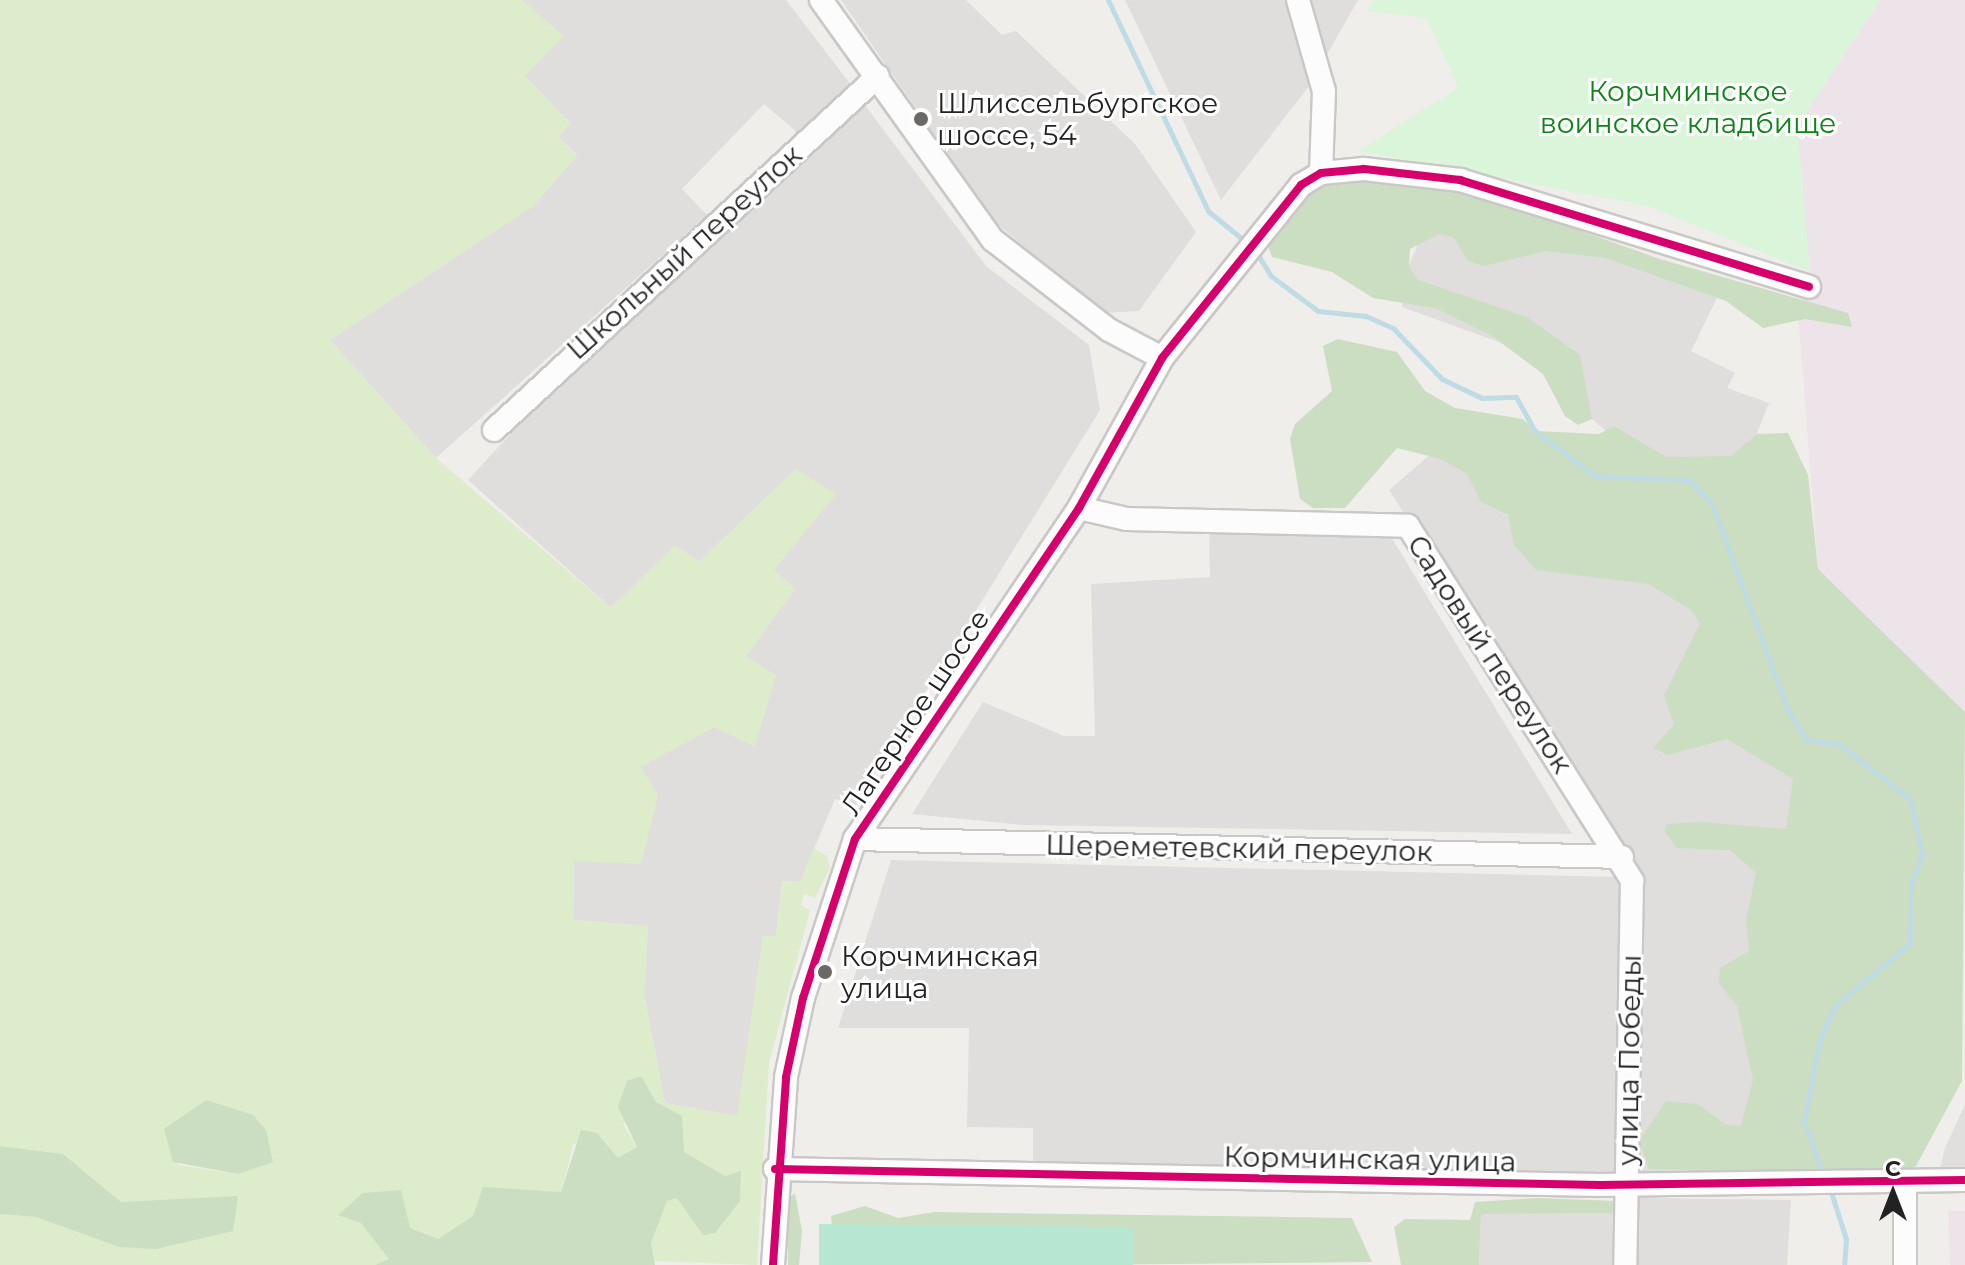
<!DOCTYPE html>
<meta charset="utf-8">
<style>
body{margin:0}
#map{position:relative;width:1965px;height:1265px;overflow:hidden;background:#f0eeeb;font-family:Montserrat,sans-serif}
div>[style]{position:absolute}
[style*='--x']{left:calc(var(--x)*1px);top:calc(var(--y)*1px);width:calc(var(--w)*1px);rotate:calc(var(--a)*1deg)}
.residential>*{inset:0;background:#dfdedc}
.industrial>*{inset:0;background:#ede4e9}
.grass>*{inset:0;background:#ddeccb}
.forest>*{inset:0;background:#cbdec1}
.park>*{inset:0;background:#daf5da}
.pitch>*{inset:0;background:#b7e6d2}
.parking>*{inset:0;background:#e0dfde}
.stream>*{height:5px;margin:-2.5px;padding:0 2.5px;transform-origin:2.5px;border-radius:2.5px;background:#bfdbe3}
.roads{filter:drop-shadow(2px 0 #c9c8c7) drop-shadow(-2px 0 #c9c8c7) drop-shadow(0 2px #c9c8c7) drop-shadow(0 -2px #c9c8c7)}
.minor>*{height:22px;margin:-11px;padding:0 11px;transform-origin:11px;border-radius:11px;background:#fdfcfc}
.cycleway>*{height:8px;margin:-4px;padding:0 4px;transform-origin:4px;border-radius:4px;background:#d6006c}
.dots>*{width:22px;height:22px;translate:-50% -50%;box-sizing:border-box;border:4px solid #fff;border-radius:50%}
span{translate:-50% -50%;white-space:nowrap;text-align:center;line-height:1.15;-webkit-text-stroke:6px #fff;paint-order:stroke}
.park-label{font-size:28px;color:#0c8416}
.poi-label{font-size:28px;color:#222}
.left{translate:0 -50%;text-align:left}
.street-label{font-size:28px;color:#222}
.north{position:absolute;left:1853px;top:1153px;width:80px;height:80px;-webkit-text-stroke:6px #fff;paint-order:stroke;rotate:0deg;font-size:22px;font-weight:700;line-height:32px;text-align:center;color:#222}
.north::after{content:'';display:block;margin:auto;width:28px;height:36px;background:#222;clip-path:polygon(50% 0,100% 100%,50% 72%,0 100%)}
</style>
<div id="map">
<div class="residential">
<i style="clip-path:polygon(522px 0,786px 0,852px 86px,798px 133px,764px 104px,682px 189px,707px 215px,436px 458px,330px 340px,533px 206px,577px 155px,558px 137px,570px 123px,525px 76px)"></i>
<i style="clip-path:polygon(841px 0,966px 0,1002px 35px,1016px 31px,1135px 144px,1196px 232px,1139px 311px,1103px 313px,993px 220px)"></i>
<i style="clip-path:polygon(1125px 0,1358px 0,1309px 86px,1221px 200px)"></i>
<i style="clip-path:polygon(861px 100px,986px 266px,1089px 345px,1100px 410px,855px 806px,835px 799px,800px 882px,782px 881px,776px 936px,763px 936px,738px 1116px,665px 1103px,644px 994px,648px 926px,573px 920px,574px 860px,640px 767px,714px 727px,755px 746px,745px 657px,795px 589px,774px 570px,796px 469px,699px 562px,675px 545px,611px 608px,468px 480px,591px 347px)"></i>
<i style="clip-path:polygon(1486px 202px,1720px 292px,1691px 351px,1735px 373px,1727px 388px,1769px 403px,1739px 478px,1633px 454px,1573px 403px,1537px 356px,1402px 307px,1403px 279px,1423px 233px)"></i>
<i style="clip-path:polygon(1446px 441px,1547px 564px,1580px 534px,1715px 619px,1755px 726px,1810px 773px,1772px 1183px,1638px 1180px,1640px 892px,1628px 858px,1389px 490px)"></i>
<i style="clip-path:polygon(1209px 530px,1388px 532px,1572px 834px,1022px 825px,912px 814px,983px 702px,1064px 736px,1095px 736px,1091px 584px,1210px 577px)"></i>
<i style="clip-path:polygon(891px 860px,1619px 877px,1617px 1177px,1033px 1169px,1033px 1128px,967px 1127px,969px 1028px,838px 1028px)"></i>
<i style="clip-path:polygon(1632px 1198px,1791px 1200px,1787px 1265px,1631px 1265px)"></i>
<i style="clip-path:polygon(1618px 1213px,1617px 1265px,1479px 1265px,1481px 1214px)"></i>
</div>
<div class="industrial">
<i style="clip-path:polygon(1880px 0,1965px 0,1965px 712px,1818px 569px,1798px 312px,1810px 272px,1797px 126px)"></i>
<i style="clip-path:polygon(1948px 1211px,1965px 1211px,1965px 1265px,1950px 1265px)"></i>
</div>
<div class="grass">
<i style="clip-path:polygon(evenodd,0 0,522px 0,564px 36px,525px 76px,570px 123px,559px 138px,577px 156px,533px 206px,330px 340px,436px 458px,611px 608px,675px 545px,699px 562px,796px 469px,836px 494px,774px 570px,795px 589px,746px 656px,776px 675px,755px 746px,714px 727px,641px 767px,658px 796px,641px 864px,574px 861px,573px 920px,648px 926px,644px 994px,665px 1103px,737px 1116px,763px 936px,776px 936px,782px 881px,800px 882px,814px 848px,827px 856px,830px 868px,815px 898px,804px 894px,801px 905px,810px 911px,769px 1063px,757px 1265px,653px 1261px,651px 1243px,667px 1201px,677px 1197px,703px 1234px,714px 1233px,740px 1201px,741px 1172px,725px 1176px,684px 1152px,681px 1116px,656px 1102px,623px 1124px,637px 1147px,618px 1158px,597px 1133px,573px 1145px,561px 1193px,542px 1190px,438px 1239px,361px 1222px,390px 1259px,375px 1265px,0 1265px,0 1214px,36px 1217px,119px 1247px,237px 1197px,121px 1202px,63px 1154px,0 1146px,0 0,206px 1100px,238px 1174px,178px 1165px,206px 1100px)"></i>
</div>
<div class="forest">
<i style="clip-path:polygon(1401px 179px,1451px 185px,1660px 259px,1848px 313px,1852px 327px,1805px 319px,1763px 328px,1726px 301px,1606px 258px,1546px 251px,1484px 266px,1468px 261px,1453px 237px,1439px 234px,1410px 249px,1409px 267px,1418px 280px,1527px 317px,1580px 355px,1592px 419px,1578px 425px,1565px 416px,1543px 374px,1492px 336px,1435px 308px,1373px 298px,1332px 272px,1272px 257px,1267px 243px,1304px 192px,1334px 180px)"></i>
<i style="clip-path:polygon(1338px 339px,1397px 352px,1425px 391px,1455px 408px,1523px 419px,1536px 431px,1599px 434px,1614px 426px,1666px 457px,1731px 456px,1757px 434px,1788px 433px,1808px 475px,1818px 569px,1965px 712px,1962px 1081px,1916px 1166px,1901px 1172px,1649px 1169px,1639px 1141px,1666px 1101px,1698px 1104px,1726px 1125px,1741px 1126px,1753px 1080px,1737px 1006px,1719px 983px,1720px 968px,1749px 951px,1746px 921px,1756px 873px,1730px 850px,1677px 848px,1664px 831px,1667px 824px,1702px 822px,1786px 829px,1793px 779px,1727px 739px,1668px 755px,1653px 748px,1674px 724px,1664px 696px,1700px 623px,1691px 610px,1649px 584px,1536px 570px,1514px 545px,1508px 515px,1481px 502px,1467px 474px,1441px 459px,1397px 448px,1345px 508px,1313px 508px,1300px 499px,1290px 439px,1295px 424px,1332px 391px,1323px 346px)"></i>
<i style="clip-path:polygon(641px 1076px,656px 1102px,682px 1116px,684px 1152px,725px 1176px,741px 1171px,740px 1201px,715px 1233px,703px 1235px,677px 1198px,667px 1201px,651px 1243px,655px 1265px,375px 1265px,389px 1259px,361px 1223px,338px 1215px,363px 1193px,401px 1190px,410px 1228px,438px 1239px,473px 1216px,483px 1187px,561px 1192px,581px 1130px,597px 1133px,618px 1158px,637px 1147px,618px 1107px,627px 1081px)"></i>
<i style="clip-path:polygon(206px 1100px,253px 1115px,266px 1130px,273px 1162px,238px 1174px,173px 1162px,164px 1129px)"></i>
<i style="clip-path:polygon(0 1146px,63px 1154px,121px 1202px,238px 1196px,233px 1231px,156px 1249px,119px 1247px,36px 1217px,0 1214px)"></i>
<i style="clip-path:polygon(795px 1193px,802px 1231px,799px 1265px,788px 1265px,788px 1199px)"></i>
<i style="clip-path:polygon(1537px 1198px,1617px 1201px,1618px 1213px,1481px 1214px,1479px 1265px,1401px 1265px,1394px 1227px,1405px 1219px,1470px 1220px,1475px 1202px)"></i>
<i style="clip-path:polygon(865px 1206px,898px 1218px,934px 1212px,1352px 1218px,1372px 1262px,1075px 1265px,833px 1235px,831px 1216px)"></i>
</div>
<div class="park">
<i style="clip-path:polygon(1373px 0,1880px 0,1797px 126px,1810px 272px,1648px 206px,1358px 151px,1458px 88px,1427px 18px,1368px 11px)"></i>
</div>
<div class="pitch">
<i style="clip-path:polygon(819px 1224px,1133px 1227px,1133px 1265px,819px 1265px)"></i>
</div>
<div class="parking">
<i style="clip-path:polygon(1965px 1104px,1965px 1173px,1939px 1172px,1945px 1148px)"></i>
</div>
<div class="stream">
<i style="--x:1108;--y:0;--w:233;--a:64.6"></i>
<i style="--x:1208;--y:211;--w:49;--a:39.2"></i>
<i style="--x:1256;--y:252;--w:28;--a:58"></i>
<i style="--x:1271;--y:276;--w:59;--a:36.7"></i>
<i style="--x:1318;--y:311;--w:48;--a:5.9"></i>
<i style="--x:1366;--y:316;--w:30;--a:24"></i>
<i style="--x:1393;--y:328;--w:71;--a:46.1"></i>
<i style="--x:1442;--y:379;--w:44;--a:25.4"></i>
<i style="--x:1482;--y:398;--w:34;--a:-2"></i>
<i style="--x:1516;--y:397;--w:39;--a:61"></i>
<i style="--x:1535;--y:431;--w:75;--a:36.9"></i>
<i style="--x:1595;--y:476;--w:94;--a:2.4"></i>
<i style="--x:1689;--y:480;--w:33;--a:46"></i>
<i style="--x:1712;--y:504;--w:221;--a:69.8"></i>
<i style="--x:1788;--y:711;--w:35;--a:57"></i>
<i style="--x:1807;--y:740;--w:32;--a:7"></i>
<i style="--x:1839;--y:744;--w:90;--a:37.8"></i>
<i style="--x:1910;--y:799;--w:56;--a:77.7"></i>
<i style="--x:1922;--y:854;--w:32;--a:110"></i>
<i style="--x:1911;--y:884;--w:59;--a:91"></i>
<i style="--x:1910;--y:943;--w:99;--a:139.9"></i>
<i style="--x:1834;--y:1007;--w:39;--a:113"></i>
<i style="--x:1819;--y:1043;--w:80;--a:100.8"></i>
<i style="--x:1804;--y:1122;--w:52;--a:69.8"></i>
<i style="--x:1831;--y:1192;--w:49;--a:72.3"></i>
<i style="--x:1846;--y:1239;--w:26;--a:94"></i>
</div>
<div class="roads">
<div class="minor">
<i style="--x:821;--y:0;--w:295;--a:54.4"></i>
<i style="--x:993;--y:240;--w:147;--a:37.8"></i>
<i style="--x:1109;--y:330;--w:60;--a:27.8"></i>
<i style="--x:1298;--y:0;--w:95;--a:74.1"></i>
<i style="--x:1324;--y:91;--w:82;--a:92.1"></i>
<i style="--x:494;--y:430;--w:522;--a:-42.67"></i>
<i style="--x:1079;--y:508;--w:49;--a:12.9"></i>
<i style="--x:1127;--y:519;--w:281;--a:1.4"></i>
<i style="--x:1408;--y:526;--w:420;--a:57.7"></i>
<i style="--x:1632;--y:881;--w:384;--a:91"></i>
<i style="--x:855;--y:839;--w:767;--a:1.34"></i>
<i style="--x:775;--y:1169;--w:825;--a:1.11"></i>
<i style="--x:1600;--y:1185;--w:365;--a:-0.8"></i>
<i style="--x:1905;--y:1183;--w:82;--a:90"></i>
<i style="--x:773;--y:1265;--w:188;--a:-86"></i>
<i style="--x:786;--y:1077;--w:81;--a:-77.9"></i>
<i style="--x:803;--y:998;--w:167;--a:-71.9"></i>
<i style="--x:855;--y:839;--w:400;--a:-55.9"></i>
<i style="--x:1079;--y:508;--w:171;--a:-61"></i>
<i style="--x:1162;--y:358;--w:222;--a:-51.2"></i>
<i style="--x:1301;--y:185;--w:23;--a:-31"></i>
<i style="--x:1321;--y:173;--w:43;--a:-5.3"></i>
<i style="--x:1364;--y:169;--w:97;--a:6.5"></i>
<i style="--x:1460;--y:180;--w:365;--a:17"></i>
</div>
</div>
<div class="cycleway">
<i style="--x:775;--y:1169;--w:825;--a:1.11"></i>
<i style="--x:1600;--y:1185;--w:365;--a:-0.8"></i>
<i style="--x:773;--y:1265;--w:188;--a:-86"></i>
<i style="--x:786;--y:1077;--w:81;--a:-77.9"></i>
<i style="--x:803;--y:998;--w:167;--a:-71.9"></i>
<i style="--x:855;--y:839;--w:400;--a:-55.9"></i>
<i style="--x:1079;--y:508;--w:171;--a:-61"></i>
<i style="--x:1162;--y:358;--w:222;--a:-51.2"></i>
<i style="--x:1301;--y:185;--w:23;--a:-31"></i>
<i style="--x:1321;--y:173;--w:43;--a:-5.3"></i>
<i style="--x:1364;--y:169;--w:97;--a:6.5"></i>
<i style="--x:1460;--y:180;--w:365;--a:17"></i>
</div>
<div class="dots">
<i style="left:921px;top:119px;background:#6a6968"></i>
<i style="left:825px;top:972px;background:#6a6968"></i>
</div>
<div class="park-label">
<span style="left:1688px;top:107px">Корчминское<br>воинское кладбище</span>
</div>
<div class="poi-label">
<span class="left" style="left:937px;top:119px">Шлиссельбургское<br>шоссе, 54</span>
<span class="left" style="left:841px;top:972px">Корчминская<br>улица</span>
</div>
<div class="street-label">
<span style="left:684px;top:252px;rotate:-42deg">Школьный переулок</span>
<span style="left:1490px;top:654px;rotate:57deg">Садовый переулок</span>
<span style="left:915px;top:712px;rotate:-56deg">Лагерное шоссе</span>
<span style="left:1239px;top:848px;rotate:1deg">Шереметевский переулок</span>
<span style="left:1629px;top:1060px;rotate:-89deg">улица Победы</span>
<span style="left:1370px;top:1159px;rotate:1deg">Кормчинская улица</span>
</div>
<div class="north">С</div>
</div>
